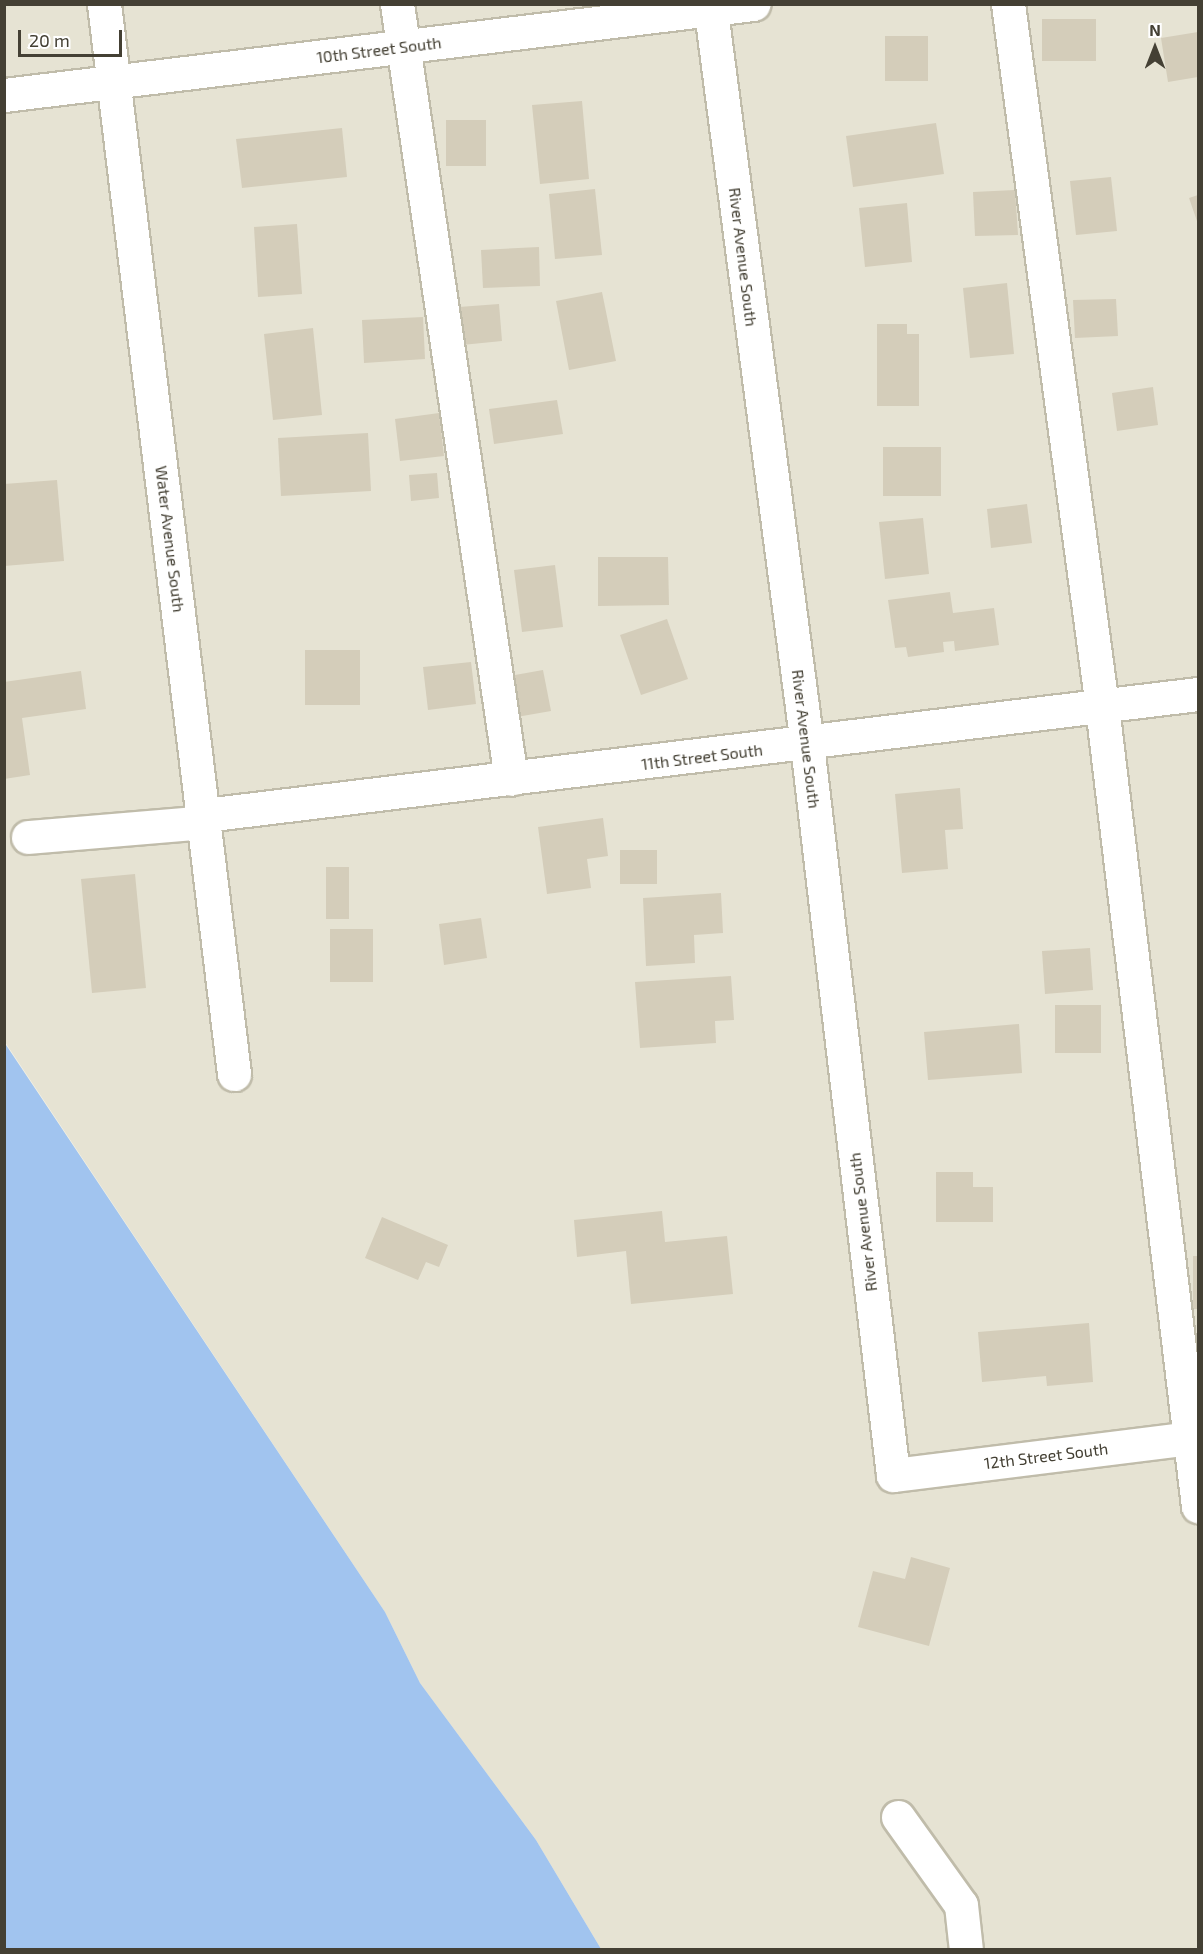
<!DOCTYPE html>
<style>
body{margin:0}
#map{position:relative;width:1203px;height:1954px;overflow:hidden;background:#f2f0e5;font-family:"Exo 2",sans-serif}
div>[style]{position:absolute}
[style*='--x']{left:calc(var(--x)*1px);top:calc(var(--y)*1px);width:calc(var(--w)*1px);rotate:calc(var(--a)*1deg)}
.residential>*{inset:0;background:#e6e3d3}
.water>*{inset:0;background:#a1c4ef}
.building>*{inset:0;background:#d4cdba}
.roads{filter:drop-shadow(2px 0 #c0bcaa) drop-shadow(-2px 0 #c0bcaa) drop-shadow(0 2px #c0bcaa) drop-shadow(0 -2px #c0bcaa)}
.minor>*{height:33px;margin:-16.5px;padding:0 16.5px;transform-origin:16.5px;border-radius:16.5px;background:#fff}
span{translate:-50% -50%;white-space:nowrap;text-align:center;line-height:1.15;-webkit-text-stroke:5px #fff;paint-order:stroke}
.street-label{font-size:16px;color:#444034}
.frame{position:absolute;inset:0;border:6px solid #444034;pointer-events:none}
.north{position:absolute;left:1125px;top:18px;width:60px;height:60px;-webkit-text-stroke:4px #fff;paint-order:stroke;rotate:0deg;font-size:16px;font-weight:700;line-height:24px;text-align:center;color:#444034}
.north::after{content:'';display:block;margin:auto;width:21px;height:27px;background:#444034;clip-path:polygon(50% 0,100% 100%,50% 72%,0 100%)}
.scale{position:absolute;left:18px;top:30px;width:104px;height:27px;box-sizing:border-box;border:3px solid #444034;border-top:0;padding-left:8px;font-size:18px;line-height:21px;white-space:nowrap;color:#444034;-webkit-text-stroke:4px #fff;paint-order:stroke}
</style>
<div id="map">
<div class="residential">
<i style="clip-path:polygon(5px 5px,1198px 5px,1198px 1949px,601px 1949px,536px 1840px,420px 1683px,385px 1612px,5px 1042px)"></i>
</div>
<div class="water">
<i style="clip-path:polygon(4px 1042px,385px 1612px,420px 1683px,536px 1840px,601px 1949px,5px 1949px)"></i>
</div>
<div class="building">
<i style="clip-path:polygon(1042px 19px,1096px 19px,1096px 61px,1042px 61px)"></i>
<i style="clip-path:polygon(1198px 32px,1198px 77px,1168px 82px,1161px 38px)"></i>
<i style="clip-path:polygon(885px 36px,928px 36px,928px 81px,885px 81px)"></i>
<i style="clip-path:polygon(582px 101px,589px 179px,540px 184px,532px 105px)"></i>
<i style="clip-path:polygon(446px 120px,486px 120px,486px 166px,446px 166px)"></i>
<i style="clip-path:polygon(936px 123px,944px 174px,853px 187px,846px 136px)"></i>
<i style="clip-path:polygon(342px 128px,347px 177px,242px 188px,236px 139px)"></i>
<i style="clip-path:polygon(1111px 177px,1117px 231px,1076px 235px,1070px 181px)"></i>
<i style="clip-path:polygon(595px 189px,602px 255px,555px 259px,549px 194px)"></i>
<i style="clip-path:polygon(1015px 190px,1018px 235px,975px 236px,973px 192px)"></i>
<i style="clip-path:polygon(1198px 195px,1198px 224px,1189px 198px)"></i>
<i style="clip-path:polygon(907px 203px,912px 262px,865px 267px,859px 208px)"></i>
<i style="clip-path:polygon(297px 224px,302px 294px,258px 297px,254px 227px)"></i>
<i style="clip-path:polygon(539px 247px,540px 286px,483px 288px,481px 250px)"></i>
<i style="clip-path:polygon(1007px 283px,1014px 354px,970px 358px,963px 288px)"></i>
<i style="clip-path:polygon(602px 292px,616px 361px,569px 370px,556px 301px)"></i>
<i style="clip-path:polygon(1116px 299px,1118px 336px,1075px 338px,1073px 300px)"></i>
<i style="clip-path:polygon(499px 304px,502px 341px,462px 345px,459px 307px)"></i>
<i style="clip-path:polygon(423px 317px,425px 359px,364px 363px,362px 320px)"></i>
<i style="clip-path:polygon(877px 324px,907px 324px,907px 334px,919px 334px,919px 406px,877px 406px)"></i>
<i style="clip-path:polygon(313px 328px,322px 415px,273px 420px,264px 334px)"></i>
<i style="clip-path:polygon(1153px 387px,1158px 425px,1117px 431px,1112px 393px)"></i>
<i style="clip-path:polygon(557px 400px,563px 434px,494px 444px,489px 409px)"></i>
<i style="clip-path:polygon(439px 413px,444px 456px,400px 461px,395px 419px)"></i>
<i style="clip-path:polygon(368px 433px,371px 491px,281px 496px,278px 438px)"></i>
<i style="clip-path:polygon(883px 447px,941px 447px,941px 496px,883px 496px)"></i>
<i style="clip-path:polygon(437px 473px,439px 498px,411px 501px,409px 475px)"></i>
<i style="clip-path:polygon(57px 480px,64px 561px,4px 566px,4px 484px)"></i>
<i style="clip-path:polygon(1027px 504px,1032px 543px,991px 548px,987px 509px)"></i>
<i style="clip-path:polygon(923px 518px,929px 574px,885px 579px,879px 522px)"></i>
<i style="clip-path:polygon(598px 557px,668px 557px,669px 605px,598px 606px)"></i>
<i style="clip-path:polygon(555px 565px,563px 627px,522px 632px,514px 570px)"></i>
<i style="clip-path:polygon(950px 592px,953px 613px,994px 608px,999px 645px,955px 651px,954px 641px,943px 642px,944px 652px,908px 657px,906px 647px,895px 648px,888px 600px)"></i>
<i style="clip-path:polygon(667px 619px,688px 679px,641px 695px,620px 635px)"></i>
<i style="clip-path:polygon(305px 650px,360px 650px,360px 705px,305px 705px)"></i>
<i style="clip-path:polygon(471px 662px,476px 704px,428px 710px,423px 667px)"></i>
<i style="clip-path:polygon(543px 670px,551px 711px,511px 718px,503px 677px)"></i>
<i style="clip-path:polygon(81px 671px,86px 709px,22px 718px,30px 775px,4px 779px,4px 682px)"></i>
<i style="clip-path:polygon(960px 788px,963px 829px,945px 830px,948px 869px,902px 873px,895px 794px)"></i>
<i style="clip-path:polygon(603px 818px,608px 856px,587px 859px,591px 888px,547px 894px,538px 827px)"></i>
<i style="clip-path:polygon(620px 850px,657px 850px,657px 884px,620px 884px)"></i>
<i style="clip-path:polygon(326px 867px,349px 867px,349px 919px,326px 919px)"></i>
<i style="clip-path:polygon(135px 874px,146px 988px,92px 993px,81px 879px)"></i>
<i style="clip-path:polygon(721px 893px,723px 933px,694px 935px,695px 963px,646px 966px,643px 898px)"></i>
<i style="clip-path:polygon(481px 918px,487px 958px,444px 965px,439px 924px)"></i>
<i style="clip-path:polygon(330px 929px,373px 929px,373px 982px,330px 982px)"></i>
<i style="clip-path:polygon(1090px 948px,1093px 990px,1045px 994px,1042px 951px)"></i>
<i style="clip-path:polygon(731px 976px,734px 1020px,715px 1021px,716px 1043px,640px 1048px,635px 982px)"></i>
<i style="clip-path:polygon(1055px 1005px,1101px 1005px,1101px 1053px,1055px 1053px)"></i>
<i style="clip-path:polygon(1019px 1024px,1022px 1073px,928px 1080px,924px 1032px)"></i>
<i style="clip-path:polygon(936px 1172px,973px 1172px,973px 1187px,993px 1187px,993px 1222px,936px 1222px)"></i>
<i style="clip-path:polygon(662px 1211px,665px 1242px,727px 1236px,733px 1294px,631px 1304px,626px 1251px,577px 1257px,574px 1220px)"></i>
<i style="clip-path:polygon(382px 1217px,448px 1245px,439px 1267px,426px 1262px,418px 1280px,365px 1258px)"></i>
<i style="clip-path:polygon(1193px 1256px,1198px 1256px,1198px 1309px,1193px 1309px)"></i>
<i style="clip-path:polygon(1089px 1323px,1093px 1382px,1047px 1386px,1046px 1376px,982px 1382px,978px 1332px)"></i>
<i style="clip-path:polygon(911px 1557px,950px 1568px,929px 1646px,858px 1627px,873px 1571px,905px 1579px)"></i>
</div>
<div class="roads">
<div class="minor">
<i style="--x:104;--y:4;--w:1078;--a:83.07"></i>
<i style="--x:397;--y:4;--w:783;--a:81.63"></i>
<i style="--x:710;--y:4;--w:747;--a:82.54"></i>
<i style="--x:807;--y:745;--w:735;--a:83.28"></i>
<i style="--x:893;--y:1475;--w:307;--a:-7.1"></i>
<i style="--x:1008;--y:4;--w:709;--a:82.38"></i>
<i style="--x:1102;--y:707;--w:805;--a:83.15"></i>
<i style="--x:4;--y:95;--w:755;--a:-6.93"></i>
<i style="--x:205;--y:815;--w:1000;--a:-6.95"></i>
<i style="--x:28;--y:837;--w:179;--a:-4.8"></i>
<i style="--x:898;--y:1817;--w:108;--a:54.4"></i>
<i style="--x:961;--y:1905;--w:45;--a:83.7"></i>
</div>
</div>
<div class="street-label">
<span style="left:379px;top:50px;rotate:-7deg">10th Street South</span>
<span style="left:743px;top:257px;rotate:83deg">River Avenue South</span>
<span style="left:170px;top:539px;rotate:83deg">Water Avenue South</span>
<span style="left:806px;top:739px;rotate:83deg">River Avenue South</span>
<span style="left:702px;top:757px;rotate:-7deg">11th Street South</span>
<span style="left:863px;top:1222px;rotate:-97deg">River Avenue South</span>
<span style="left:1046px;top:1456px;rotate:-7deg">12th Street South</span>
</div>
<div class="frame"></div>
<div class="north">N</div>
<div class="scale">20 m</div>
</div>
